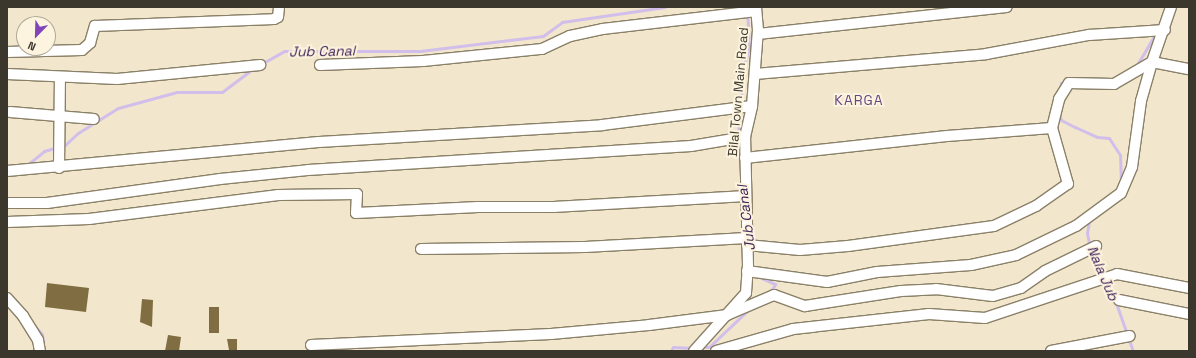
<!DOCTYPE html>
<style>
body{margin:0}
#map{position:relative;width:1196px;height:358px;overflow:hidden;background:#f2e7cc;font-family:"Space Grotesk",sans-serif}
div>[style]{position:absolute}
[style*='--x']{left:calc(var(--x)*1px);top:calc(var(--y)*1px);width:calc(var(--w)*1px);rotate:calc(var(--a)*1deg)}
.stream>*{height:3px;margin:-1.5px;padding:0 1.5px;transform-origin:1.5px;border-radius:1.5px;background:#d1beeb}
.building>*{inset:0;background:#806e42}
.roads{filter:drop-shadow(1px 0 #8a8068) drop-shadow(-1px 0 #8a8068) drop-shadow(0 1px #8a8068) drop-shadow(0 -1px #8a8068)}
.minor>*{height:10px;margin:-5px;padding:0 5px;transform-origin:5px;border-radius:5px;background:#fff}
span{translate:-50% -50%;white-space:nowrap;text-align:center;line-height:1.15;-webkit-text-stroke:4px #fdf4df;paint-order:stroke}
.street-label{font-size:13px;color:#3c372d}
.water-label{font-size:14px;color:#3c2157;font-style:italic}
.neighbourhood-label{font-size:14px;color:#644784;letter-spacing:1px}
.frame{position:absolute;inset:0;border:8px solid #3c372d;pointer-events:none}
.north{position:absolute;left:16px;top:16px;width:40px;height:40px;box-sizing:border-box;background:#fdf4df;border:1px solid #b0a898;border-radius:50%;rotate:203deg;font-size:11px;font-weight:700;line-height:16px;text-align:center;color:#3c372d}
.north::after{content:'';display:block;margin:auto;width:14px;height:18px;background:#8144ba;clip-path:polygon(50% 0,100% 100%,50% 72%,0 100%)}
</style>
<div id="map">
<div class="stream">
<i style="--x:261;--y:64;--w:26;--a:-29"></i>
<i style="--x:284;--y:51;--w:136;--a:0"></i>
<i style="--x:420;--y:51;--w:124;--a:-7"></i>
<i style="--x:543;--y:36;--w:24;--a:-36"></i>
<i style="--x:562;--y:22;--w:104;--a:-8.3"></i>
<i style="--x:1135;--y:68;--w:41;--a:-59"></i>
<i style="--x:1059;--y:92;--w:9;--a:-77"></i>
<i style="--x:1061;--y:83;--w:5;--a:-11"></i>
<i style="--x:1059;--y:114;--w:6;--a:72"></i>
<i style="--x:1061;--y:120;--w:16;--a:27"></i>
<i style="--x:1075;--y:127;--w:24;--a:24"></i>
<i style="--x:1097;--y:137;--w:12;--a:5"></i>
<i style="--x:1109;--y:138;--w:20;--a:57"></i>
<i style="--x:1120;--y:155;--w:28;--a:88"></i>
<i style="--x:27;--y:165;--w:22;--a:-39"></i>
<i style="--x:44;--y:151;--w:22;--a:-16"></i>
<i style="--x:65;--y:145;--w:18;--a:-43"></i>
<i style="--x:78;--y:133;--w:47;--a:-32"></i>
<i style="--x:118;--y:108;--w:61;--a:-15.2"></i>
<i style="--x:177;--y:92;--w:45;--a:0"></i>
<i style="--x:222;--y:92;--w:39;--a:-37"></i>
<i style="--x:741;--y:175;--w:41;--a:-94.2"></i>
<i style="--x:738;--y:134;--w:69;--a:-85"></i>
<i style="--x:744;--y:65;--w:17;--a:-73"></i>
<i style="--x:749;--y:49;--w:42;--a:-92.7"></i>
<i style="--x:1112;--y:204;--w:29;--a:144"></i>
<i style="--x:1089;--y:221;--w:12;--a:99"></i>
<i style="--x:1087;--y:233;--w:20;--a:79"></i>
<i style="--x:1091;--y:253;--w:35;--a:59"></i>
<i style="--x:1109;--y:283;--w:72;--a:70.6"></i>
<i style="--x:757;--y:276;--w:20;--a:24"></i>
<i style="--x:775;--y:284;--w:11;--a:117"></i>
<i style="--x:32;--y:323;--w:15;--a:48"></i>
<i style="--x:42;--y:334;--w:7;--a:82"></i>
<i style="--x:700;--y:347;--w:9;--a:0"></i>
<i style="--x:709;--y:347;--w:54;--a:-43.5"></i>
<i style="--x:671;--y:351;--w:4;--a:-63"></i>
<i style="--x:673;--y:347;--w:20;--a:3"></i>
</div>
<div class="building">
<i style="clip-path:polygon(47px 283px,89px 288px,86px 312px,45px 307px)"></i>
<i style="clip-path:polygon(142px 299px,153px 300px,152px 327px,140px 322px)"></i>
<i style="clip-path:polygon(209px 307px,219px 307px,219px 333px,209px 333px)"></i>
<i style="clip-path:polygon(168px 335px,181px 337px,179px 351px,165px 351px)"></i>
<i style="clip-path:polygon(227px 339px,237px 339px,237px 351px,229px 350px)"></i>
</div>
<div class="roads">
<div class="minor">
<i style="--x:758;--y:34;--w:250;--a:-6.2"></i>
<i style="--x:7;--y:52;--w:75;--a:-1.5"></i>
<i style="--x:82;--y:50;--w:11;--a:-41"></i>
<i style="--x:90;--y:43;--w:18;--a:-74"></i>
<i style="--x:95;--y:26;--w:179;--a:-2.2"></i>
<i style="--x:274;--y:19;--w:4;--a:-27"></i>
<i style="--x:278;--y:17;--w:10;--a:-84"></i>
<i style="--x:320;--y:65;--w:103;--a:-2.2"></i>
<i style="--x:423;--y:61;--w:120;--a:-5.8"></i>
<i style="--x:542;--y:49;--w:31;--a:-25"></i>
<i style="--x:570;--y:36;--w:34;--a:-12"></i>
<i style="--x:603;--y:29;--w:154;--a:-6.7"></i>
<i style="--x:7;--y:74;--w:110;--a:2.6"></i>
<i style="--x:117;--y:79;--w:144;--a:-5.6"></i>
<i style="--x:755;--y:74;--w:232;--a:-4.9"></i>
<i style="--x:986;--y:54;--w:105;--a:-10.5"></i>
<i style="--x:1089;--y:35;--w:76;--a:-3.8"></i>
<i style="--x:10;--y:112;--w:84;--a:4.8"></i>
<i style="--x:745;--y:158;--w:203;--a:-6.2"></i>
<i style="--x:947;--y:136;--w:105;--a:-4.4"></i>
<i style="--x:1052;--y:128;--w:30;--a:-76"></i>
<i style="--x:1059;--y:99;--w:19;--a:-58"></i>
<i style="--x:1069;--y:83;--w:45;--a:1.3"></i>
<i style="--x:1114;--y:84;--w:44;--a:-30.1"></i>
<i style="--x:1152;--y:62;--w:58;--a:-70.9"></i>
<i style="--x:59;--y:168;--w:91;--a:-89.4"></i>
<i style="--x:7;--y:171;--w:313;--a:-5.3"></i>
<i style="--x:319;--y:142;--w:284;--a:-3.4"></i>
<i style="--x:602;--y:125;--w:151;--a:-7.2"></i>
<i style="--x:7;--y:203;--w:40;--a:0"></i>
<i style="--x:47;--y:203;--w:175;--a:-7.9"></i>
<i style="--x:220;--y:179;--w:88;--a:-5.8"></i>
<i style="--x:308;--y:170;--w:384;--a:-3.6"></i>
<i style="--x:691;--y:146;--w:55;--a:-9.5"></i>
<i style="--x:7;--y:222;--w:82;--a:-2.1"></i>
<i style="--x:89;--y:219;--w:191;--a:-7.2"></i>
<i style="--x:278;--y:195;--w:79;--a:-0.7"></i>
<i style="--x:357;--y:194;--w:19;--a:93"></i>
<i style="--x:356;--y:213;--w:122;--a:-2.8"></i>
<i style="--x:478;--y:207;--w:76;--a:0"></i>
<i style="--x:554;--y:207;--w:192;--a:-3.3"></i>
<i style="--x:747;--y:245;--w:53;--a:5.4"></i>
<i style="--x:800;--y:250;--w:48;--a:-4.8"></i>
<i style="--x:848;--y:246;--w:147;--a:-7.8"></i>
<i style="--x:994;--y:226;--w:47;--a:-25.5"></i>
<i style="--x:1036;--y:206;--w:39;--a:-35"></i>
<i style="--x:1068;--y:184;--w:58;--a:-105.9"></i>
<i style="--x:421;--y:249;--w:164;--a:-0.7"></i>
<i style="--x:585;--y:247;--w:162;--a:-3.2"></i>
<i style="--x:747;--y:271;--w:81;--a:7.8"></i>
<i style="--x:827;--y:282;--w:51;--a:-11.3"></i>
<i style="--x:877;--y:272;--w:94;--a:-4.3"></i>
<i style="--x:971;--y:265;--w:46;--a:-12.5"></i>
<i style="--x:1016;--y:255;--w:67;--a:-25.8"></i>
<i style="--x:1076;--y:226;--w:56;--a:-36.3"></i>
<i style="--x:1121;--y:193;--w:28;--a:-67"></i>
<i style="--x:1132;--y:167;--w:67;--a:-82.2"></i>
<i style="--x:1141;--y:101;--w:41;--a:-74.2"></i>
<i style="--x:1152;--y:62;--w:38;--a:11"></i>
<i style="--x:7;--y:298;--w:24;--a:48"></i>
<i style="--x:23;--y:316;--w:28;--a:58"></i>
<i style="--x:38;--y:340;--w:11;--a:80"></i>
<i style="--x:1119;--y:300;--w:71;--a:11.3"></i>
<i style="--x:311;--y:345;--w:240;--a:-2.6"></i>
<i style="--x:551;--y:334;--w:98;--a:-5.2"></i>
<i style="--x:649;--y:325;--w:79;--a:-7.3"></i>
<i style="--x:727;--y:315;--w:51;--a:-23.1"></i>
<i style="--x:774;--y:295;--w:33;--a:20"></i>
<i style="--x:805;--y:306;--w:97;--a:-8.9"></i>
<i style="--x:901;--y:291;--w:35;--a:-3"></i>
<i style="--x:936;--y:289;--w:57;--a:7"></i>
<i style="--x:993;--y:296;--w:29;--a:-16"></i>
<i style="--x:1021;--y:288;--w:29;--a:-35"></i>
<i style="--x:1045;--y:271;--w:57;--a:-26.1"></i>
<i style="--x:694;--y:351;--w:78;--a:-48.1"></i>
<i style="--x:746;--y:293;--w:27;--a:-86"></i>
<i style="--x:748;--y:266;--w:129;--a:-91.3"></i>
<i style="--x:745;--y:137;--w:32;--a:-77"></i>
<i style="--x:752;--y:106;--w:76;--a:-85.5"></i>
<i style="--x:758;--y:30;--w:23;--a:-95"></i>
<i style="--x:716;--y:351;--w:80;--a:-15.9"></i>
<i style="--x:793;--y:329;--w:137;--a:-6.3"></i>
<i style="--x:929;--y:314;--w:56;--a:4.1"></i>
<i style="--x:985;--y:318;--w:139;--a:-18.4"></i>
<i style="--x:1117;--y:274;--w:73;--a:11"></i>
<i style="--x:1051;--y:351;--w:80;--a:-10.8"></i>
</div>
</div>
<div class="street-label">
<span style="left:739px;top:92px;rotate:-85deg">Bilal Town Main Road</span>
</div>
<div class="water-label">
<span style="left:322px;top:51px;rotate:-1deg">Jub Canal</span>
<span style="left:746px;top:218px;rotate:-97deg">Jub Canal</span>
<span style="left:1103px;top:273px;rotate:67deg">Nala Jub</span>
</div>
<div class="neighbourhood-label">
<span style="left:859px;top:100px">KARGA</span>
</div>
<div class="frame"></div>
<div class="north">N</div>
</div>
